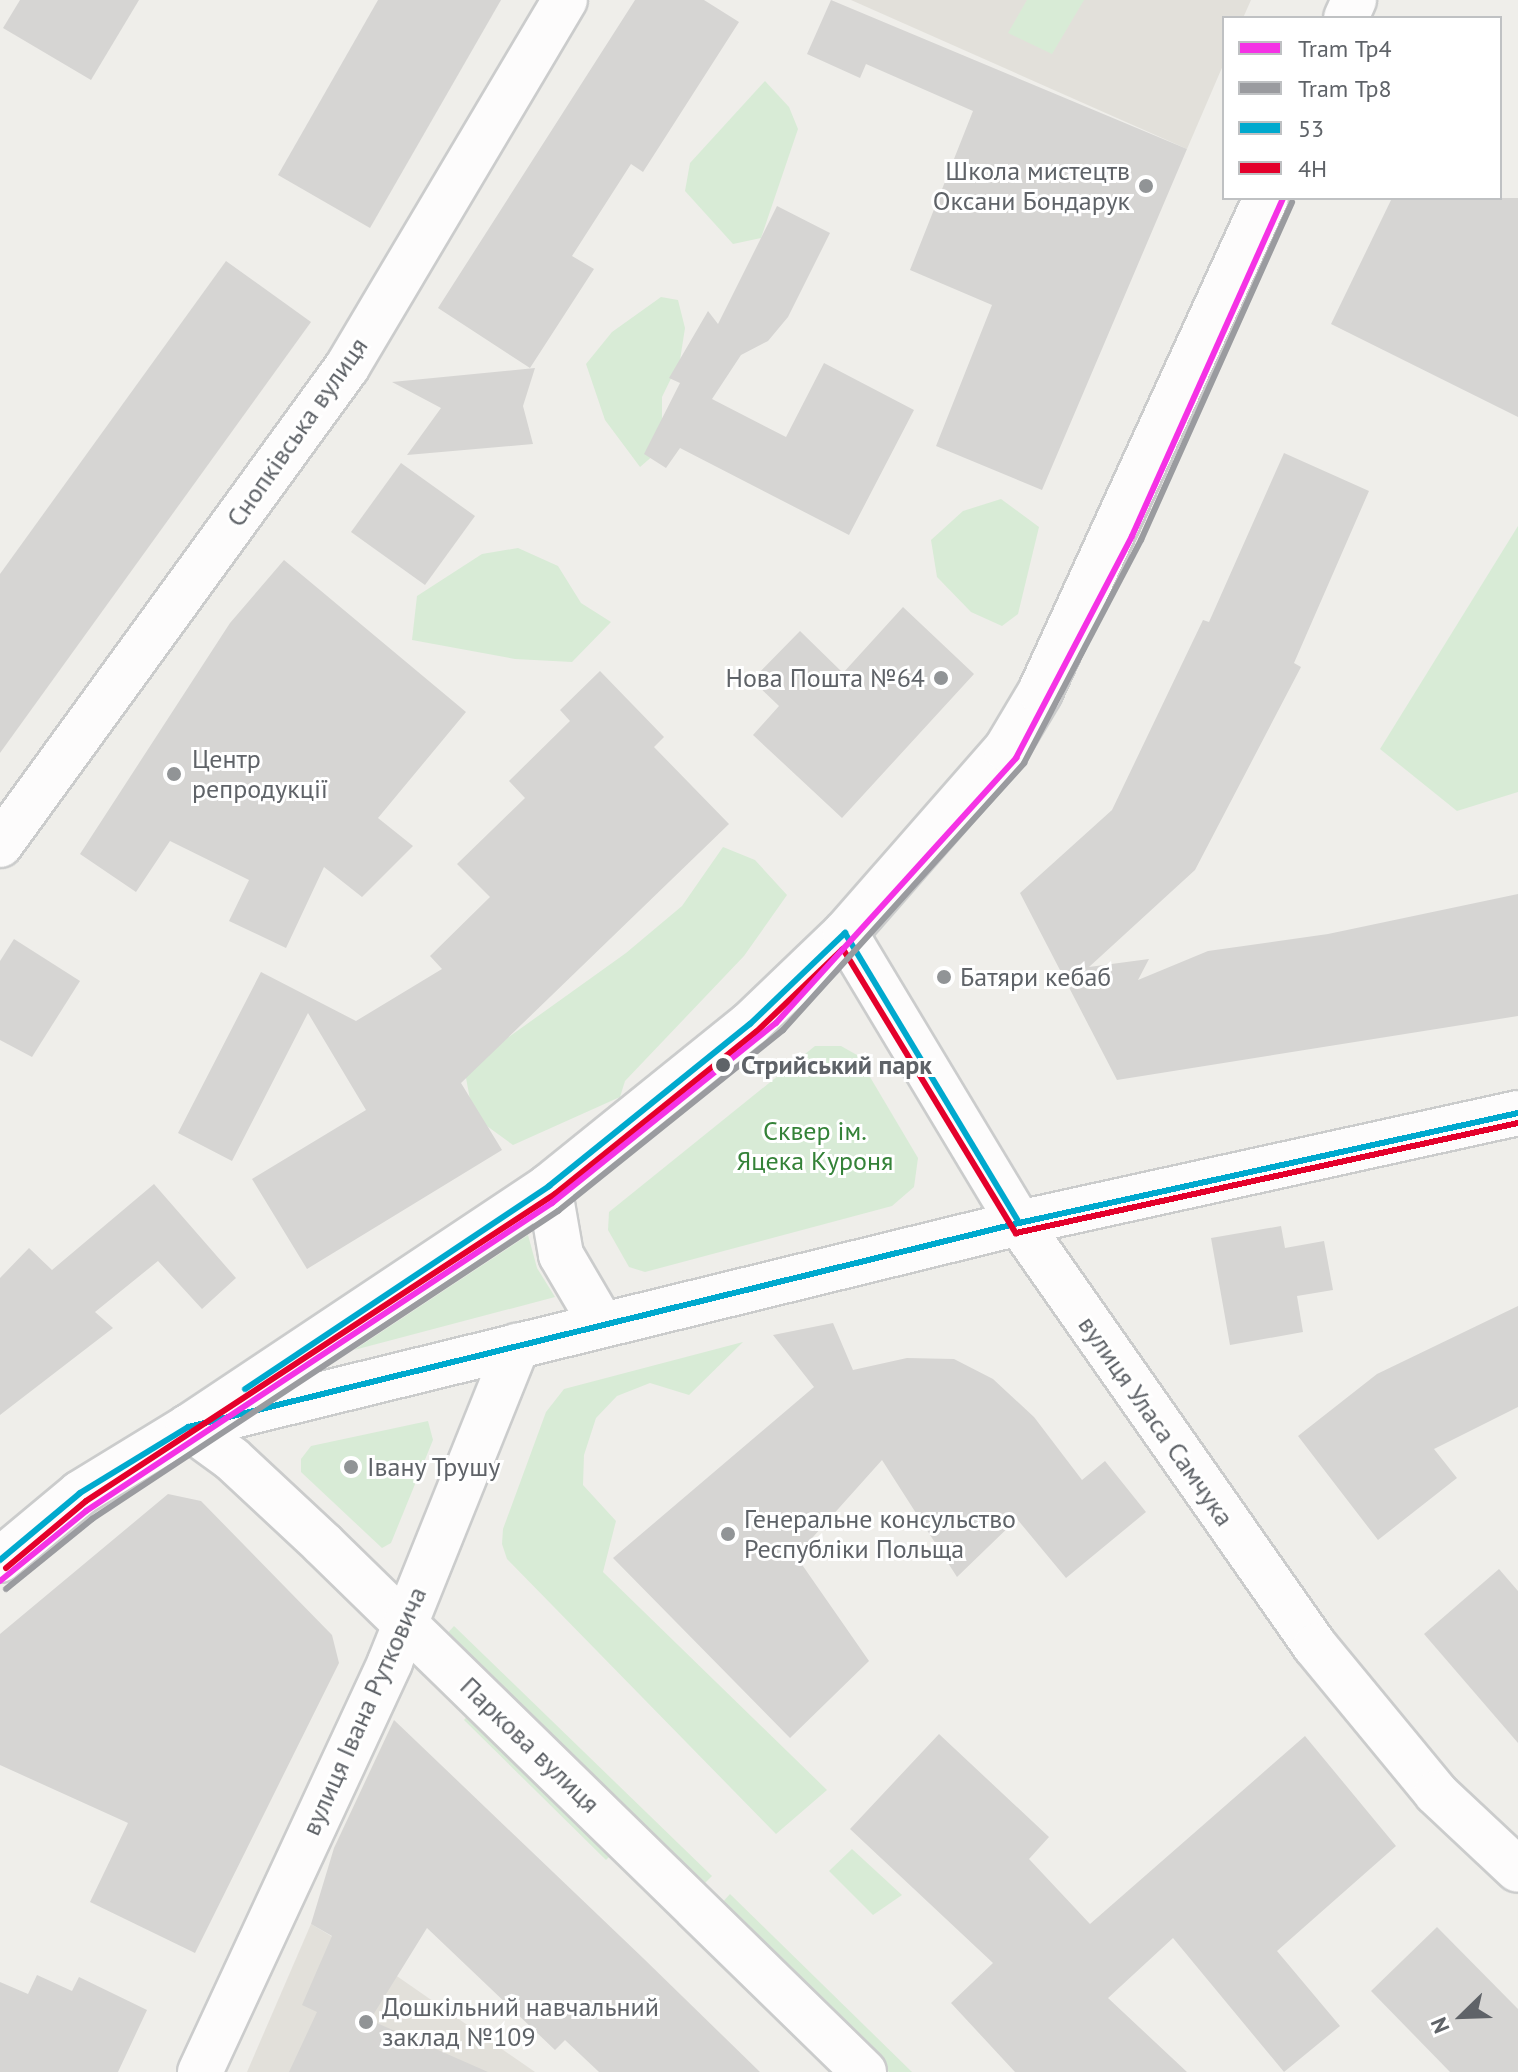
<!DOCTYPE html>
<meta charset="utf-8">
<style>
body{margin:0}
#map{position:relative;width:1518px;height:2072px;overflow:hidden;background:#efeeea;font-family:"PT Sans",sans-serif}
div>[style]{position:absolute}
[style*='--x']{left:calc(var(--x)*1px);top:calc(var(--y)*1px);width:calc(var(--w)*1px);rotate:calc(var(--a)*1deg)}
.education>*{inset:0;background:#e2e0da}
.green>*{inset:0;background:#d8ebd6}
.building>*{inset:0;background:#d6d5d3}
.roads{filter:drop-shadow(2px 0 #cbcccc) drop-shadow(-2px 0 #cbcccc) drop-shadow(0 2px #cbcccc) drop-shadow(0 -2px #cbcccc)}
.street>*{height:44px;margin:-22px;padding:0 22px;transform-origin:22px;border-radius:22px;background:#fdfcfc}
.secondary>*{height:44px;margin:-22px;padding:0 22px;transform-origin:22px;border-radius:22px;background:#fdfcfc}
.bus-1>*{height:6px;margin:-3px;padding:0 3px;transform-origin:3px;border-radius:3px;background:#00a9ce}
.bus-2>*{height:6px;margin:-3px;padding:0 3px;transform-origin:3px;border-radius:3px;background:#e4002b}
.tram-1>*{height:6px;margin:-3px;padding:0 3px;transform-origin:3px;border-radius:3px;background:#f532e5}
.tram-2>*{height:6px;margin:-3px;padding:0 3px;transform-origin:3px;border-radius:3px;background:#9a9b9f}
.dots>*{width:22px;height:22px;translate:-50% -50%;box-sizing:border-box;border:4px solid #fff;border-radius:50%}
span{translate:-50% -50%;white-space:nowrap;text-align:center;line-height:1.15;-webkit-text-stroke:6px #fff;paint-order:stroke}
.poi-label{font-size:26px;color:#5f6368}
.right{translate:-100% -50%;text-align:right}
.left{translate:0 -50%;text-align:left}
.street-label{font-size:26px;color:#5f6368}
.stop-label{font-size:26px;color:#5f6368;font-weight:700}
.park-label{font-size:26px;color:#348238}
.legend{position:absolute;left:1222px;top:16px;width:280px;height:184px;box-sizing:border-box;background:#fff;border:2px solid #bfc1c3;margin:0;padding:10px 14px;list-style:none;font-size:24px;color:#5f6368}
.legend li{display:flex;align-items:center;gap:16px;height:40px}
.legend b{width:40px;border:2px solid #bfc1c3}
.north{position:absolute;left:1422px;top:1976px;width:80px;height:80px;-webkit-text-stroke:6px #fff;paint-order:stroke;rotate:247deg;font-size:22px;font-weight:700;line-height:32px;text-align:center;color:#5f6368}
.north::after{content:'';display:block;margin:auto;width:28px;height:36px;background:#5f6368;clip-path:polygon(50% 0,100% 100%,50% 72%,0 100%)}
</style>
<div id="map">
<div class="education">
<i style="clip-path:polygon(851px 0,1251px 0,1243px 18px,1224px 18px,1224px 63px,1187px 149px)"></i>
<i style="clip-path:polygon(311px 1924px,391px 1972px,535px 2072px,247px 2072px)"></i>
</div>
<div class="green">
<i style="clip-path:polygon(1027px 0,1084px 0,1052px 54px,1008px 33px)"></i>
<i style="clip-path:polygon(765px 81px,789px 107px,798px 129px,761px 238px,733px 244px,685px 191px,690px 163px)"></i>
<i style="clip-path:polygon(661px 297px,678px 300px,685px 328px,680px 360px,662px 397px,662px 448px,640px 467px,605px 420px,586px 364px,612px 332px)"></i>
<i style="clip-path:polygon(1001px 499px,1039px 527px,1018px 614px,1002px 626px,971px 612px,937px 577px,931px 540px,963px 511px)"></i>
<i style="clip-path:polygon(1518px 526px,1518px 792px,1457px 811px,1380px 749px)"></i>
<i style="clip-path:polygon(518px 548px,558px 566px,581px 603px,611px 622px,572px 662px,515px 659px,412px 640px,417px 596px,482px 554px)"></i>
<i style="clip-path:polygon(723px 847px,755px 860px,787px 895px,744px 956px,625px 1081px,620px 1097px,513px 1145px,473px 1116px,462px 1056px,499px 1044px,626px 953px,682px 906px)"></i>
<i style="clip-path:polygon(815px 1046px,841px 1046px,857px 1055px,918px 1158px,914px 1187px,892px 1206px,645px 1272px,629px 1267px,608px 1230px,609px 1212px)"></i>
<i style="clip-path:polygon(528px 1235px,537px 1268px,555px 1297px,354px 1350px)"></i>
<i style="clip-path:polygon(743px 1342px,689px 1395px,650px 1383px,617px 1396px,596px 1418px,584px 1455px,583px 1485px,616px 1521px,603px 1572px,827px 1790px,776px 1834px,507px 1559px,502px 1544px,503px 1529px,546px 1412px,564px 1389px)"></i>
<i style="clip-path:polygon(428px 1421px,433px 1440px,391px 1543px,382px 1548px,301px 1472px,301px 1459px,311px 1446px)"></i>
<i style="clip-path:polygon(454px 1626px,712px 1876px,702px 1886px,445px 1636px)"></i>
<i style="clip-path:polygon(474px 1709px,616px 1850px,606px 1860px,464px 1720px)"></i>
<i style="clip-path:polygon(852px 1849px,902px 1895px,873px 1915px,829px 1871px)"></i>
<i style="clip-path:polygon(730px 1894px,912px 2072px,889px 2072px,720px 1905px)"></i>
</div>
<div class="building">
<i style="clip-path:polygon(20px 0,139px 0,91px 80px,3px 28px)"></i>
<i style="clip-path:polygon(378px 0,501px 0,370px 228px,278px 175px)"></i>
<i style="clip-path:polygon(635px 0,704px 0,739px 22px,643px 172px,631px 164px,572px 256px,594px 269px,530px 368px,438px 308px)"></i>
<i style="clip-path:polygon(831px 0,1187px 149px,1042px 490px,936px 446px,992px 305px,910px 270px,973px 111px,866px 64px,860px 78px,807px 54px)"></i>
<i style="clip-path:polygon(1392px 198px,1518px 198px,1518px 417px,1331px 324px)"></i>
<i style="clip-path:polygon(777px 206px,830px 233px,788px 317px,768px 341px,741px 355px,712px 399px,786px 437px,824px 363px,914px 410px,849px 535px,680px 448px,666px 468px,644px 454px,680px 383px,669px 378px,708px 311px,718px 324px)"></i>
<i style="clip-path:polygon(226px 261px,311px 322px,0 753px,0 574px)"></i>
<i style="clip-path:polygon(535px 368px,523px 406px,533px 444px,407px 455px,441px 408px,392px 382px)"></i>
<i style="clip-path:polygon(1284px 453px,1369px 491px,1294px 663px,1301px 667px,1195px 870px,1089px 967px,1149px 959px,1138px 980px,1208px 951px,1328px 934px,1518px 894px,1518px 1016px,1117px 1080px,1020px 893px,1112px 810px,1203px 620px,1209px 622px)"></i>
<i style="clip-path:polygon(401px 463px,475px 516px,425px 585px,351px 532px)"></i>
<i style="clip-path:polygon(284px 560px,466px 712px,378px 818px,413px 846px,362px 897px,324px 867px,286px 948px,229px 921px,249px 880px,170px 841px,136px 892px,80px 854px,230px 623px)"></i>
<i style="clip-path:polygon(903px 607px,974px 674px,842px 818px,753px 735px,779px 706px,752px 680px,800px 631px,843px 673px)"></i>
<i style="clip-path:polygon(600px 671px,664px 737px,654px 747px,729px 824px,461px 1083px,502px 1150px,307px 1269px,252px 1179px,366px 1110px,308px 1013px,232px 1161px,178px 1133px,261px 972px,356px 1021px,442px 969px,430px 956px,490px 897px,457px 864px,525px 798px,509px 781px,570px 721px,560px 710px)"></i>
<i style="clip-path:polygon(14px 939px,80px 981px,32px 1057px,0 1040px,0 961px)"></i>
<i style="clip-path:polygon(154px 1184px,236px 1278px,202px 1309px,158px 1261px,95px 1312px,113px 1328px,0 1415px,0 1278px,29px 1248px,52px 1270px)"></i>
<i style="clip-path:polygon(1281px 1226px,1285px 1248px,1324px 1241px,1333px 1290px,1297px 1296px,1303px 1332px,1230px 1345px,1211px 1238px)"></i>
<i style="clip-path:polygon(1518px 1306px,1518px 1407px,1434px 1449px,1457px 1478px,1378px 1540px,1298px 1436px,1377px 1374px)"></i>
<i style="clip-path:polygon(833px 1323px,853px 1370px,907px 1358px,954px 1359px,993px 1379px,1034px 1417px,1082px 1480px,1105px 1461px,1146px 1512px,1066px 1578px,1017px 1519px,957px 1577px,882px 1460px,796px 1556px,869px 1661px,790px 1738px,613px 1558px,814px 1387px,773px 1335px)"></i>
<i style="clip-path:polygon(168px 1494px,201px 1501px,332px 1635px,339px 1663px,195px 1953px,90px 1902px,128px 1823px,0 1765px,0 1634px)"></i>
<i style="clip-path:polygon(1499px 1569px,1518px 1591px,1518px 1743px,1424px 1634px)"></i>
<i style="clip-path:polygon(394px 1720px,643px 1958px,760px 2072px,599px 2072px,565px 2040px,555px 2050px,427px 1928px,370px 2020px,488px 2072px,289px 2072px,317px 2012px,302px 2005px,332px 1936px,311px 1924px,334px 1848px)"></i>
<i style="clip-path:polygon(939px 1734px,1049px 1837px,1029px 1859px,1090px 1924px,1305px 1736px,1396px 1846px,1277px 1951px,1340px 2026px,1284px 2072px,1173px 1938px,1108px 1998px,1187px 2072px,1015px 2072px,951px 2003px,993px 1963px,850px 1829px)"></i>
<i style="clip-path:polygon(1437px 1927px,1518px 2009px,1518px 2072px,1450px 2072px,1371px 1991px)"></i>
<i style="clip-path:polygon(37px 1975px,72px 1991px,79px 1977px,147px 2010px,118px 2072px,0 2072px,0 1982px,28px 1994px)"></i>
</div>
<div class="roads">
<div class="street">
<i style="--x:1019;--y:1223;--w:516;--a:55.02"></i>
<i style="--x:1315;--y:1646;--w:190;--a:50.5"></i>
<i style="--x:1436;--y:1793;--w:112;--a:43.2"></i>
<i style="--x:188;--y:1427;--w:54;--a:36"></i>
<i style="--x:232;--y:1459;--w:125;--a:43"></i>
<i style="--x:323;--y:1544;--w:756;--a:44.3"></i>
<i style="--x:200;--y:2072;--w:452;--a:-65.1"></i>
<i style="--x:390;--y:1662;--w:341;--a:-68.1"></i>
</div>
<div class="secondary">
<i style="--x:1346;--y:18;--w:20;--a:-66"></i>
<i style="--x:0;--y:845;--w:591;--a:-54.02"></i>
<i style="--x:347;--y:367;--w:427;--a:-59.3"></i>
<i style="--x:845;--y:933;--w:338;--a:59"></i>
<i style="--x:549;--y:1186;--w:70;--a:80.1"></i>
<i style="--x:561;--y:1255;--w:81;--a:59.6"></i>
<i style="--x:188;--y:1427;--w:434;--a:-33.7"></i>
<i style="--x:549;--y:1186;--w:258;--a:-38.9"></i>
<i style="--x:750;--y:1024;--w:132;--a:-43.8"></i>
<i style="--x:845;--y:933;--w:244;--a:-48.8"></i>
<i style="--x:1006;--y:749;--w:66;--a:-59.2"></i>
<i style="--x:1040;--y:692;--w:543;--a:-65.42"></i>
<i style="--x:0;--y:1560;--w:104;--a:-39.9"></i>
<i style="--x:80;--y:1493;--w:127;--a:-31.4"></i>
<i style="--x:188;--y:1427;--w:856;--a:-13.79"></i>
<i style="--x:1019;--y:1223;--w:511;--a:-12.43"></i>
</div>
</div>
<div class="bus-1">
<i style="--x:245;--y:1389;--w:366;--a:-33.7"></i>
<i style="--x:549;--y:1186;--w:258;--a:-38.9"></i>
<i style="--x:750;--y:1024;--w:132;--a:-43.8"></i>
<i style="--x:845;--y:933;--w:338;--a:59"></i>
<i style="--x:0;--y:1560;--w:104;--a:-39.9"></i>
<i style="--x:80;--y:1493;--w:127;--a:-31.4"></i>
<i style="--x:188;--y:1427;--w:856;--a:-13.79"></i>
<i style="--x:1019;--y:1223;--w:511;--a:-12.43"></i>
</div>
<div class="bus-2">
<i style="--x:6;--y:1568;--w:104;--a:-39.9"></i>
<i style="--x:86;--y:1501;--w:561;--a:-33.21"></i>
<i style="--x:555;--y:1194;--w:258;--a:-38.9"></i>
<i style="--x:756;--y:1032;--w:120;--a:-43.7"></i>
<i style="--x:843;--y:949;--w:333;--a:58.7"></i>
<i style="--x:1016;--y:1233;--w:514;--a:-12.36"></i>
</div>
<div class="tram-1">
<i style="--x:0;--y:1581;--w:111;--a:-39.1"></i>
<i style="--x:86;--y:1511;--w:559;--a:-33.46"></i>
<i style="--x:552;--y:1203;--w:287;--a:-38.8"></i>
<i style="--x:776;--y:1023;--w:358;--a:-47.8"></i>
<i style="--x:1016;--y:758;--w:250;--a:-62.4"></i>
<i style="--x:1132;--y:536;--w:370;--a:-65.9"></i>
</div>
<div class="tram-2">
<i style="--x:6;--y:1589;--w:111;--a:-39.1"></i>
<i style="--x:92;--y:1519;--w:559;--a:-33.46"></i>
<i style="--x:558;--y:1211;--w:289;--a:-38.8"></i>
<i style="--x:783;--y:1030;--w:360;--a:-47.9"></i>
<i style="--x:1024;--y:763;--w:252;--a:-62.3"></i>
<i style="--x:1141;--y:540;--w:370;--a:-65.9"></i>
</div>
<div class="dots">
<i style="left:1146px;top:186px;background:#919496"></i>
<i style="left:941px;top:678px;background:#919496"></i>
<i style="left:174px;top:774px;background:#919496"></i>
<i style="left:944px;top:977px;background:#919496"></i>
<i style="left:723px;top:1065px;background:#5f6368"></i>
<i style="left:351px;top:1467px;background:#919496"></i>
<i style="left:728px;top:1534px;background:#919496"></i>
<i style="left:366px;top:2022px;background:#919496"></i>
</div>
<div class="poi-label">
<span class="right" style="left:1130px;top:186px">Школа мистецтв<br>Оксани Бондарук</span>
<span class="right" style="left:925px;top:678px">Нова Пошта №64</span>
<span class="left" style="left:192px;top:774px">Центр<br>репродукції</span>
<span class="left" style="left:960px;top:977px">Батяри кебаб</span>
<span class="left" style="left:367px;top:1467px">Івану Трушу</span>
<span class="left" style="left:744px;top:1534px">Генеральне консульство<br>Республіки Польща</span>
<span class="left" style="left:382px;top:2022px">Дошкільний навчальний<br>заклад №109</span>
</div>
<div class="street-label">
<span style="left:297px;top:432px;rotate:-55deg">Снопківська вулиця</span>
<span style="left:1156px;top:1421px;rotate:55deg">вулиця Уласа Самчука</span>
<span style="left:364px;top:1711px;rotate:-66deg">вулиця Івана Рутковича</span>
<span style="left:530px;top:1745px;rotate:44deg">Паркова вулиця</span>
</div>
<div class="stop-label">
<span class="left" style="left:741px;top:1065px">Стрийський парк</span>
</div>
<div class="park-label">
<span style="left:815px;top:1146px">Сквер ім.<br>Яцека Куроня</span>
</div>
<ul class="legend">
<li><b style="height:10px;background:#f532e5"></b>Tram Тр4</li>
<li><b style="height:10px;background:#9a9b9f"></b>Tram Тр8</li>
<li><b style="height:10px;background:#00a9ce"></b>53</li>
<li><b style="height:10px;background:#e4002b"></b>4Н</li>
</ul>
<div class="north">N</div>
</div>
